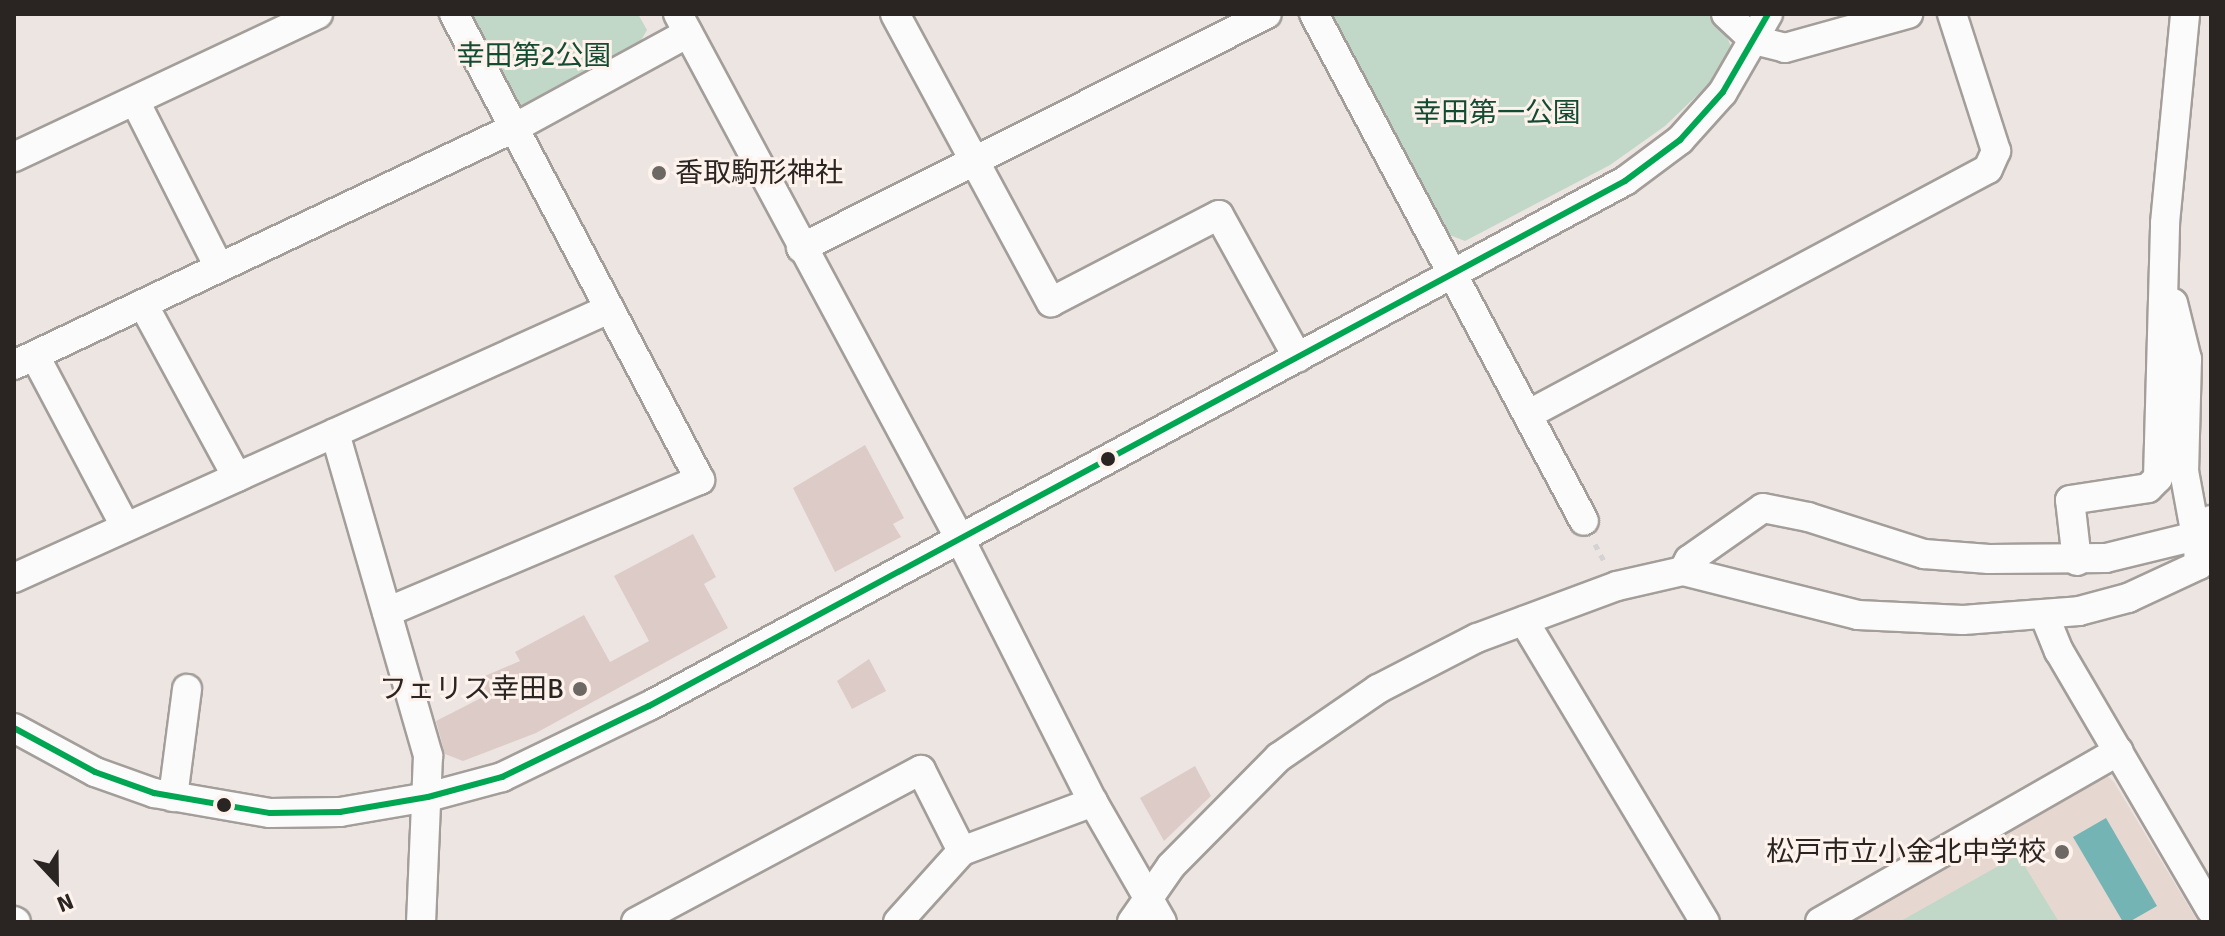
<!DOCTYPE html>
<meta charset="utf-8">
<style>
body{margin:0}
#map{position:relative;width:2225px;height:936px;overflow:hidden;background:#ede5e2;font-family:Signika,"Noto Sans JP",sans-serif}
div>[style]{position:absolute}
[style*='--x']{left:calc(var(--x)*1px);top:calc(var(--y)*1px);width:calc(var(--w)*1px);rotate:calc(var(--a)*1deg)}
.built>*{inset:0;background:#e6d8d0}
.green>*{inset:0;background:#c1d7c8}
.water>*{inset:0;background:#74b4b4}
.building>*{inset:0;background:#ddcbc8}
.path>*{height:5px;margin-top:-2.5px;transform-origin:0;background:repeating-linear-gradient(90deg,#d4d2d2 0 6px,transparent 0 12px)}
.roads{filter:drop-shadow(2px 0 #a39e9a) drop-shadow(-2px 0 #a39e9a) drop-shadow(0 2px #a39e9a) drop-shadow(0 -2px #a39e9a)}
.minor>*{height:28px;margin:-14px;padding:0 14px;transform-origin:14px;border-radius:14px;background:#fcfbfb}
.bus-1>*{height:6px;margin:-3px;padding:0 3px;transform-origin:3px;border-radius:3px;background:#00a651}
.dots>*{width:22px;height:22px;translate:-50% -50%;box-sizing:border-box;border:4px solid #fdf2ec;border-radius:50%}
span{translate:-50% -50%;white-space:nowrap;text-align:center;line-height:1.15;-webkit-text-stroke:6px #fdf2ec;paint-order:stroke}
.park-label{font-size:28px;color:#144b33}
.poi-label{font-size:28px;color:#2a2522}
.left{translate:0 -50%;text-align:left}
.right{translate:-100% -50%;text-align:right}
.frame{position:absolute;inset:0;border:16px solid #2a2522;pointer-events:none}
.north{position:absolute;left:16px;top:840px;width:80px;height:80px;-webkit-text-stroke:6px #fdf2ec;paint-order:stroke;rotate:158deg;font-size:22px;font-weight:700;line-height:32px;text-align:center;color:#2a2522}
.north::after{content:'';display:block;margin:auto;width:28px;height:36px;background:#2a2522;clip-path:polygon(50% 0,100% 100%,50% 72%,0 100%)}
</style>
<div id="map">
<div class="built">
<i style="clip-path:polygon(2104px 773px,2114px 782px,2198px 922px,1848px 922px)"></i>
</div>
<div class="green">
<i style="clip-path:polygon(465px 14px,638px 14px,647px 30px,636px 49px,521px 106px)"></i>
<i style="clip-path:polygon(1331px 14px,1717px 14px,1736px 58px,1665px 126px,1610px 165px,1465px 241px,1447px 234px)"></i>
<i style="clip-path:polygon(2018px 855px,2059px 922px,1899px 922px)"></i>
</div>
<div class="water">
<i style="clip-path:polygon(2106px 818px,2157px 906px,2129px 922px,2123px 922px,2073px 837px)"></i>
</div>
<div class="building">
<i style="clip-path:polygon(865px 445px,904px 518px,893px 524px,901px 537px,835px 572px,793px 488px)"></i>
<i style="clip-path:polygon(693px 534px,716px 577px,704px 584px,728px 628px,536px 733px,463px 761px,445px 754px,436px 721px,485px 696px,478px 679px,520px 661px,515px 652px,584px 615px,610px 662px,649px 641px,614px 576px)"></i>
<i style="clip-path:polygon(869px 659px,886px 691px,852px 709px,837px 681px)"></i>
<i style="clip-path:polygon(1195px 766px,1211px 796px,1164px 841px,1140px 798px)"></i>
</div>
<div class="path">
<i style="--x:1595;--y:544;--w:21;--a:62"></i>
</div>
<div class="roads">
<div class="minor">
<i style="--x:678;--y:14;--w:596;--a:61.76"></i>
<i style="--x:960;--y:539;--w:295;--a:63.2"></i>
<i style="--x:1093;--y:802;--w:138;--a:60.1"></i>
<i style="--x:895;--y:14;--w:328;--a:61.6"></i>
<i style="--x:1051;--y:302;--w:189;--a:-27.4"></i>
<i style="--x:1219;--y:215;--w:163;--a:61.1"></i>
<i style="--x:1314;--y:14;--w:574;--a:61.96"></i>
<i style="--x:1726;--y:14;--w:38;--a:43"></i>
<i style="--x:1754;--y:40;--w:32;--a:14"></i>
<i style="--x:1785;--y:48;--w:128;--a:-15.5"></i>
<i style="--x:135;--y:101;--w:186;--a:63.2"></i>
<i style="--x:14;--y:157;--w:336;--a:-25.2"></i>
<i style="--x:801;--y:248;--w:521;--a:-26.66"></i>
<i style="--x:2173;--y:303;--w:58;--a:76"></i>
<i style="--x:2187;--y:359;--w:112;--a:91.5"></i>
<i style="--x:2184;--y:471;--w:77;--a:79.6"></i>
<i style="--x:143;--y:304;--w:197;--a:61.5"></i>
<i style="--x:35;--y:356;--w:192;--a:62.1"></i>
<i style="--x:14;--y:365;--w:553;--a:-25.36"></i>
<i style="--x:514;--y:128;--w:198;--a:-28.6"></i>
<i style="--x:1529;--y:414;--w:520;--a:-28.09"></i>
<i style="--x:1988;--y:169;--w:20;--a:-66"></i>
<i style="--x:1996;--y:151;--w:144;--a:-107.8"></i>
<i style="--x:335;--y:433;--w:336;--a:73.9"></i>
<i style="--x:428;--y:756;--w:166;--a:92.4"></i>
<i style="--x:2077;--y:561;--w:61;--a:-96.5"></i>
<i style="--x:2070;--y:500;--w:79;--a:-8.7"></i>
<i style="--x:2148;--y:488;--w:14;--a:-45"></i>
<i style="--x:2158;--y:478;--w:255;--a:-88.4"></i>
<i style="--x:2165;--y:223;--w:210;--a:-84.5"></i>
<i style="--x:1683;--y:571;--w:13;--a:-61"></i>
<i style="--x:1689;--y:560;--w:90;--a:-35.1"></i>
<i style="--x:1763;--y:508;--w:46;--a:11.3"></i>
<i style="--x:1808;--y:517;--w:122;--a:17.7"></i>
<i style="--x:1924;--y:554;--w:65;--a:4.4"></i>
<i style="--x:1989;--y:559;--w:117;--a:-0.5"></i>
<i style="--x:2106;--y:558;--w:93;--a:-13.7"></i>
<i style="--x:14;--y:578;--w:653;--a:-24.33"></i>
<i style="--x:387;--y:612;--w:340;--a:-22.9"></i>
<i style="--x:700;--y:480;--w:527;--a:-117.83"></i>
<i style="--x:2045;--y:617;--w:37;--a:68"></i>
<i style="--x:2059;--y:651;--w:300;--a:59.6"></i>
<i style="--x:1524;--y:621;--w:351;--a:59"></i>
<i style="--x:14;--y:728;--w:92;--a:28.5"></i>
<i style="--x:95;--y:772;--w:63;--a:19.6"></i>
<i style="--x:154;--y:793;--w:118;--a:9.8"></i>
<i style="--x:270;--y:813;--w:70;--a:-0.8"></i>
<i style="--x:340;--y:812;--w:89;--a:-9.7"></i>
<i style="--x:428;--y:797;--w:77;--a:-15.1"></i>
<i style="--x:502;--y:777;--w:163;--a:-25.8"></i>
<i style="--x:649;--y:706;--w:1108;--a:-28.28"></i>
<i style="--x:1625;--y:181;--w:69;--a:-36.7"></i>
<i style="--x:1680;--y:140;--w:64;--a:-48.1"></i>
<i style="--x:1723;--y:92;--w:90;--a:-60"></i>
<i style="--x:173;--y:797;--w:109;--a:-82.6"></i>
<i style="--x:14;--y:921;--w:2;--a:27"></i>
<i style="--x:636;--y:922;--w:323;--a:-28.1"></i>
<i style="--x:921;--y:770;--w:91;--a:63.2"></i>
<i style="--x:898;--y:922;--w:96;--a:-48"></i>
<i style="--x:962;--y:851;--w:140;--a:-20.5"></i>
<i style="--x:1132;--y:922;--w:68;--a:-55.1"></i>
<i style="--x:1171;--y:866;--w:153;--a:-45.3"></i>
<i style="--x:1279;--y:757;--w:120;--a:-34.5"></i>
<i style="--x:1378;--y:689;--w:111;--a:-27.3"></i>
<i style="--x:1477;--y:638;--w:149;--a:-20.4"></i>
<i style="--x:1617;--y:586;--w:68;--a:-12.8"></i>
<i style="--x:1683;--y:571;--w:180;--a:14.1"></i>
<i style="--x:1858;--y:615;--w:105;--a:2.7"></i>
<i style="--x:1963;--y:620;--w:116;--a:-4.4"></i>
<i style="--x:2079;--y:611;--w:51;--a:-14.9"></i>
<i style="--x:2128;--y:598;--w:78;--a:-24.9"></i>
<i style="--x:2199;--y:565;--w:18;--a:-93"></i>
<i style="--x:2198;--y:547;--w:30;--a:-64"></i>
<i style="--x:1820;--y:922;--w:344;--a:-29.8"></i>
</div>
</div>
<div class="bus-1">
<i style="--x:14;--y:728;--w:92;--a:28.5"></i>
<i style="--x:95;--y:772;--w:63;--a:19.6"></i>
<i style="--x:154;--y:793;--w:118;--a:9.8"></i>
<i style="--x:270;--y:813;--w:70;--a:-0.8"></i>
<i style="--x:340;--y:812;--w:89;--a:-9.7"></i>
<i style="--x:428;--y:797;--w:77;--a:-15.1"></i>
<i style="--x:502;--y:777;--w:163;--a:-25.8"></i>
<i style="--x:649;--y:706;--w:1108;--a:-28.28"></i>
<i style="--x:1625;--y:181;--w:69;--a:-36.7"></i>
<i style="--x:1680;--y:140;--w:64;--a:-48.1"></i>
<i style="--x:1723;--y:92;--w:90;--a:-60"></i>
</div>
<div class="dots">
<i style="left:659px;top:173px;background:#6e6865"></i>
<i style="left:1108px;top:459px;background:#2a2522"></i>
<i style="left:580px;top:689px;background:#6e6865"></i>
<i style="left:224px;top:805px;background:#2a2522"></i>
<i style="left:2062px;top:852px;background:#6e6865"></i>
</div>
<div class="park-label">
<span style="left:534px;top:56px">幸田第2公園</span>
<span style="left:1497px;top:113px">幸田第一公園</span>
</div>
<div class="poi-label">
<span class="left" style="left:675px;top:173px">香取駒形神社</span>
<span class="right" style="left:564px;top:689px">フェリス幸田B</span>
<span class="right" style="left:2046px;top:852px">松戸市立小金北中学校</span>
</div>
<div class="frame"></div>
<div class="north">N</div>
</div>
